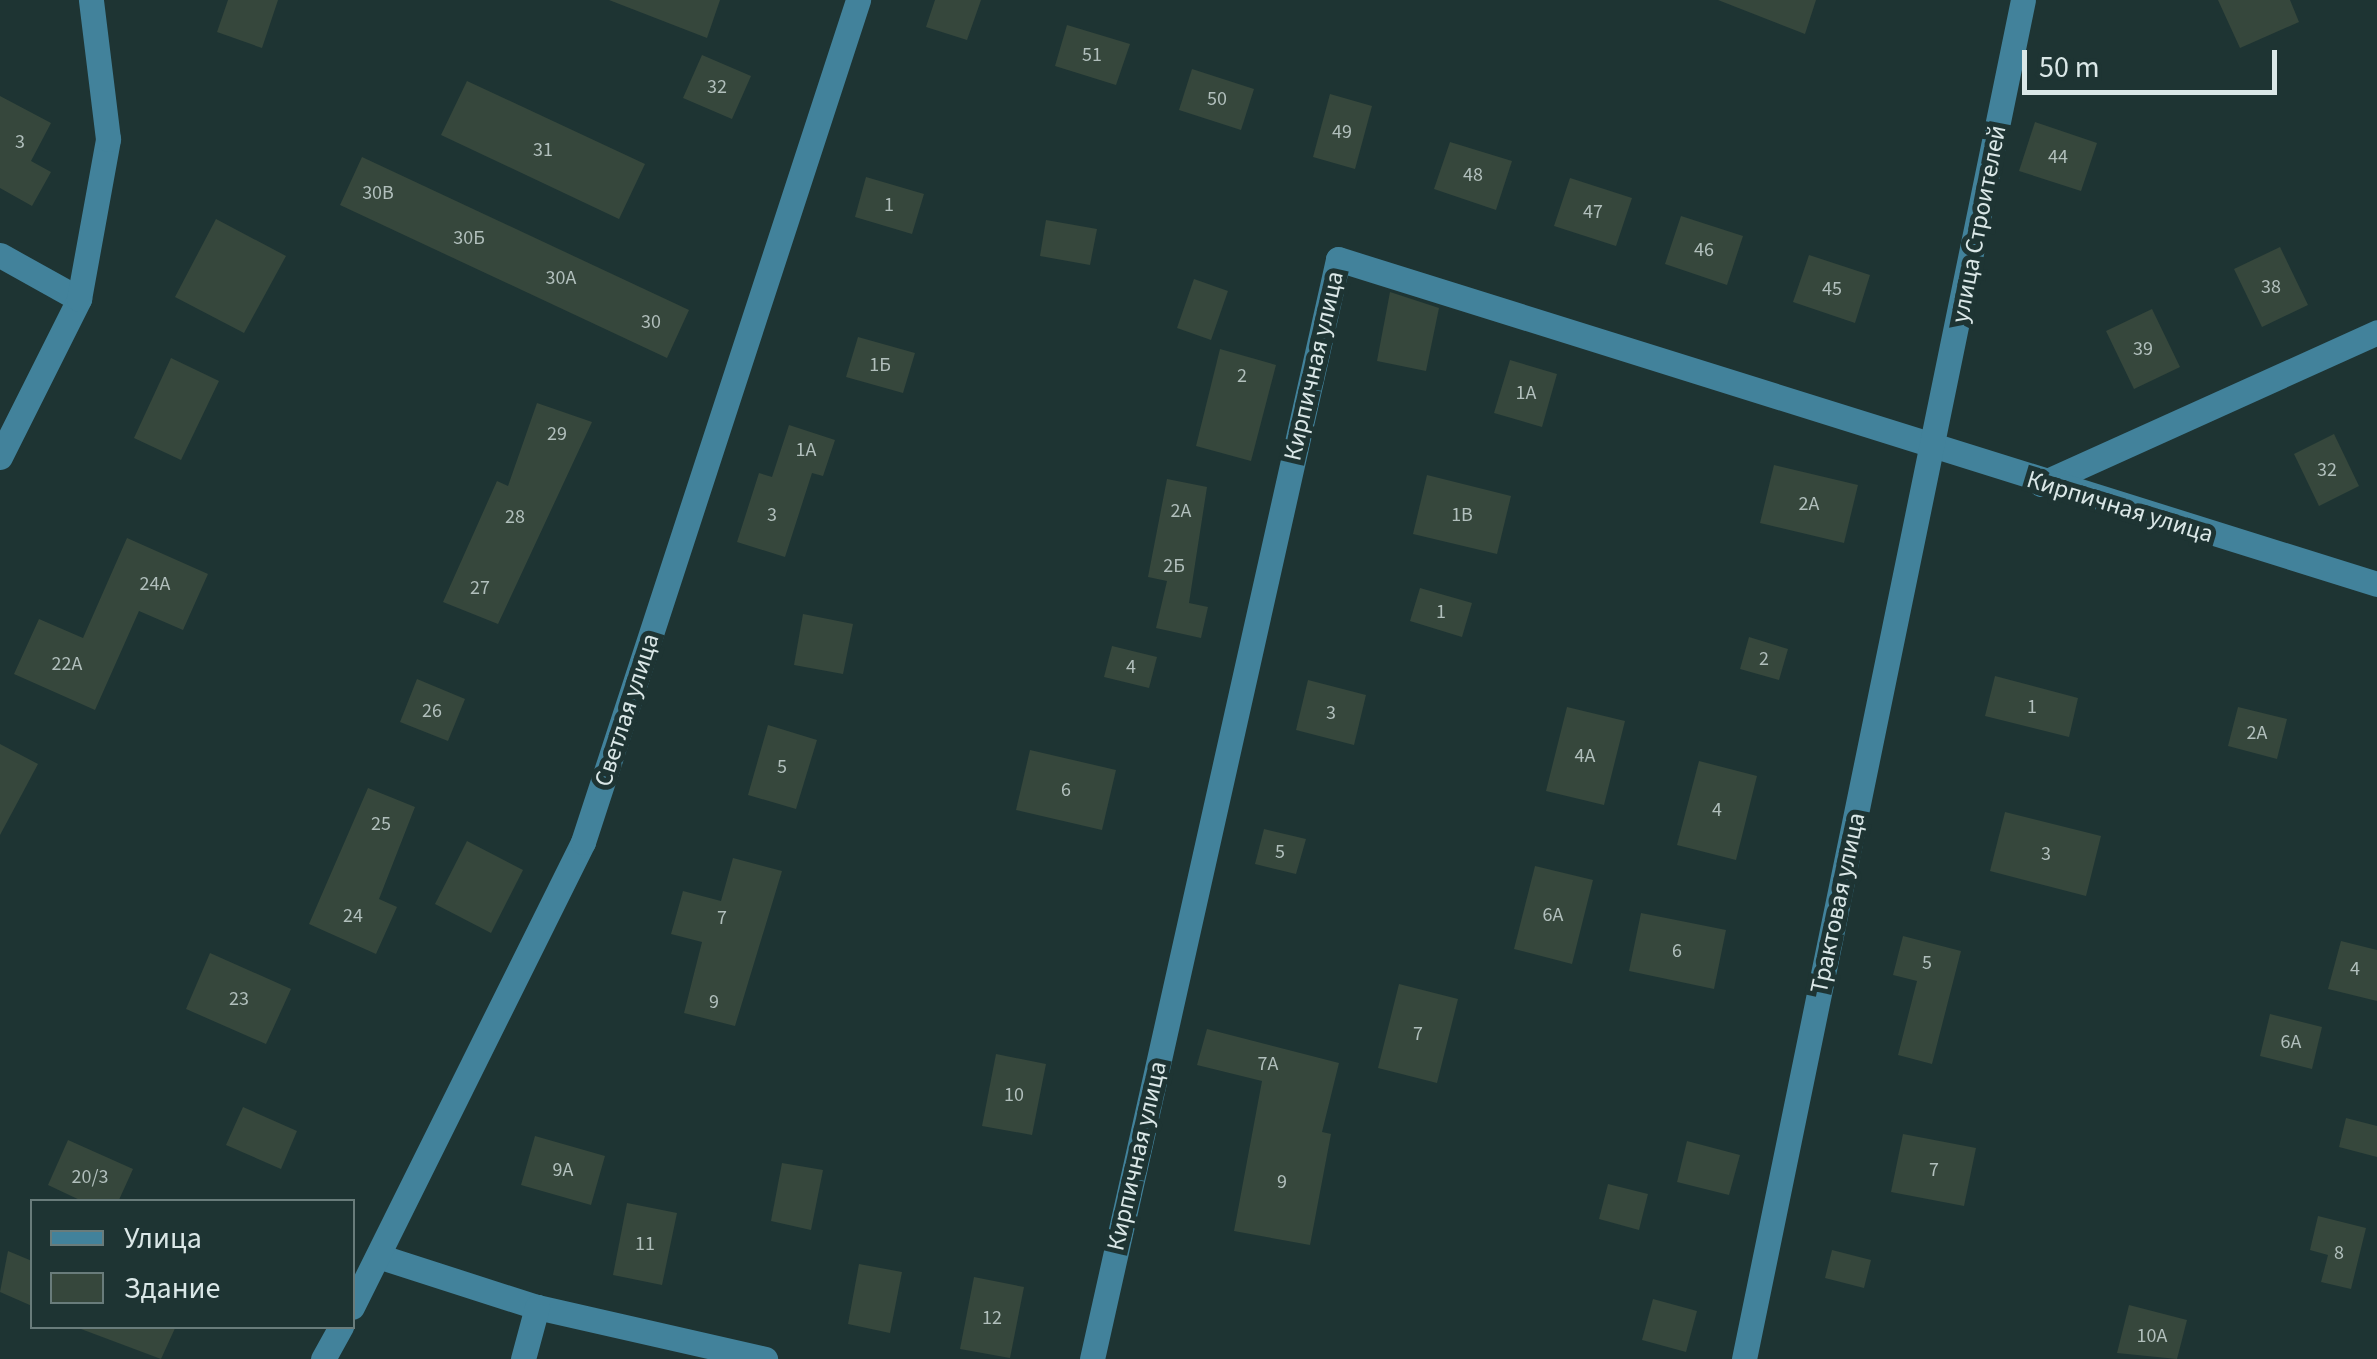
<!DOCTYPE html>
<meta charset="utf-8">
<style>
body{margin:0}
#map{position:relative;width:2377px;height:1359px;overflow:hidden;background:#1e3433;font-family:"Source Sans 3",sans-serif}
div>[style]{position:absolute}
[style*='--x']{left:calc(var(--x)*1px);top:calc(var(--y)*1px);width:calc(var(--w)*1px);rotate:calc(var(--a)*1deg)}
.building>*{inset:0;background:#36473c}
.minor>*{height:25px;margin:-12.5px;padding:0 12.5px;transform-origin:12.5px;border-radius:12.5px;background:#42829b}
span{translate:-50% -50%;white-space:nowrap;text-align:center;line-height:1.15;-webkit-text-stroke:10px #1e3433;paint-order:stroke}
.number-label{font-size:20px;color:#b1bfbc}
.number-label span{-webkit-text-stroke-width:0}
.street-label{font-size:25px;color:#dae7e7}
.legend{position:absolute;left:30px;top:1199px;width:325px;height:130px;box-sizing:border-box;background:#1e3433;border:2px solid #697c7b;margin:0;padding:12px 18px;list-style:none;font-size:30px;color:#dae7e7}
.legend li{display:flex;align-items:center;gap:20px;height:50px}
.legend b{width:50px;border:2px solid #697c7b}
.scale{position:absolute;left:2022px;top:50px;width:255px;height:45px;box-sizing:border-box;border:5px solid #dae7e7;border-top:0;padding-left:12px;font-size:30px;line-height:35px;white-space:nowrap;color:#dae7e7;-webkit-text-stroke:8px #1e3433;paint-order:stroke}
</style>
<div id="map">
<div class="building">
<i style="clip-path:polygon(228px 0,278px 0,262px 48px,217px 32px)"></i>
<i style="clip-path:polygon(609px 0,720px 0,707px 38px)"></i>
<i style="clip-path:polygon(935px 0,981px 0,967px 40px,926px 27px)"></i>
<i style="clip-path:polygon(1718px 0,1816px 0,1805px 34px)"></i>
<i style="clip-path:polygon(2218px 0,2290px 0,2299px 22px,2240px 48px)"></i>
<i style="clip-path:polygon(1067px 25px,1130px 44px,1116px 85px,1055px 66px)"></i>
<i style="clip-path:polygon(702px 55px,751px 76px,732px 119px,683px 98px)"></i>
<i style="clip-path:polygon(1192px 69px,1254px 89px,1241px 130px,1179px 110px)"></i>
<i style="clip-path:polygon(467px 81px,645px 164px,619px 219px,441px 135px)"></i>
<i style="clip-path:polygon(1330px 94px,1372px 106px,1355px 169px,1313px 157px)"></i>
<i style="clip-path:polygon(0 96px,51px 123px,31px 161px,51px 172px,32px 206px,0 188px)"></i>
<i style="clip-path:polygon(2035px 122px,2097px 143px,2081px 191px,2019px 171px)"></i>
<i style="clip-path:polygon(1450px 142px,1512px 161px,1496px 210px,1434px 189px)"></i>
<i style="clip-path:polygon(362px 157px,689px 310px,667px 358px,340px 205px)"></i>
<i style="clip-path:polygon(866px 177px,924px 194px,912px 234px,855px 217px)"></i>
<i style="clip-path:polygon(1570px 178px,1632px 198px,1616px 246px,1554px 226px)"></i>
<i style="clip-path:polygon(1681px 216px,1743px 236px,1727px 285px,1665px 264px)"></i>
<i style="clip-path:polygon(216px 219px,286px 256px,244px 333px,175px 297px)"></i>
<i style="clip-path:polygon(1046px 220px,1097px 229px,1090px 265px,1040px 256px)"></i>
<i style="clip-path:polygon(2280px 247px,2308px 305px,2262px 327px,2234px 269px)"></i>
<i style="clip-path:polygon(1809px 255px,1870px 275px,1855px 323px,1793px 302px)"></i>
<i style="clip-path:polygon(1194px 279px,1228px 291px,1211px 340px,1177px 328px)"></i>
<i style="clip-path:polygon(1390px 292px,1439px 308px,1426px 371px,1377px 361px)"></i>
<i style="clip-path:polygon(2152px 309px,2180px 367px,2134px 389px,2106px 331px)"></i>
<i style="clip-path:polygon(858px 337px,915px 353px,903px 393px,846px 377px)"></i>
<i style="clip-path:polygon(1220px 349px,1276px 365px,1251px 461px,1196px 446px)"></i>
<i style="clip-path:polygon(171px 358px,219px 381px,181px 460px,134px 438px)"></i>
<i style="clip-path:polygon(1510px 360px,1557px 374px,1542px 427px,1494px 413px)"></i>
<i style="clip-path:polygon(537px 403px,592px 422px,498px 624px,443px 602px,497px 481px,508px 486px)"></i>
<i style="clip-path:polygon(789px 425px,835px 440px,823px 476px,812px 473px,785px 557px,737px 542px,759px 473px,772px 477px)"></i>
<i style="clip-path:polygon(2334px 434px,2359px 486px,2319px 506px,2294px 454px)"></i>
<i style="clip-path:polygon(1774px 465px,1858px 485px,1844px 543px,1760px 523px)"></i>
<i style="clip-path:polygon(1427px 475px,1511px 496px,1497px 554px,1413px 534px)"></i>
<i style="clip-path:polygon(1167px 479px,1207px 487px,1189px 603px,1208px 607px,1201px 638px,1156px 628px,1167px 581px,1148px 577px)"></i>
<i style="clip-path:polygon(127px 538px,208px 574px,183px 630px,139px 611px,95px 710px,14px 674px,39px 619px,83px 638px)"></i>
<i style="clip-path:polygon(1420px 588px,1472px 603px,1462px 637px,1410px 621px)"></i>
<i style="clip-path:polygon(803px 614px,853px 624px,843px 674px,794px 665px)"></i>
<i style="clip-path:polygon(1749px 637px,1788px 649px,1779px 680px,1740px 669px)"></i>
<i style="clip-path:polygon(1112px 646px,1157px 657px,1149px 688px,1104px 677px)"></i>
<i style="clip-path:polygon(1995px 676px,2078px 698px,2069px 737px,1985px 716px)"></i>
<i style="clip-path:polygon(417px 679px,465px 699px,448px 741px,400px 722px)"></i>
<i style="clip-path:polygon(1308px 680px,1366px 695px,1354px 745px,1296px 730px)"></i>
<i style="clip-path:polygon(1567px 707px,1625px 721px,1604px 805px,1546px 791px)"></i>
<i style="clip-path:polygon(2238px 707px,2287px 719px,2277px 759px,2228px 746px)"></i>
<i style="clip-path:polygon(768px 725px,817px 740px,796px 809px,748px 795px)"></i>
<i style="clip-path:polygon(0 744px,38px 764px,0 835px)"></i>
<i style="clip-path:polygon(1030px 750px,1116px 770px,1102px 830px,1016px 810px)"></i>
<i style="clip-path:polygon(1699px 761px,1757px 776px,1736px 860px,1677px 845px)"></i>
<i style="clip-path:polygon(368px 788px,415px 807px,379px 899px,397px 907px,376px 954px,309px 924px)"></i>
<i style="clip-path:polygon(2005px 812px,2101px 836px,2086px 896px,1990px 871px)"></i>
<i style="clip-path:polygon(1264px 829px,1306px 839px,1296px 874px,1255px 864px)"></i>
<i style="clip-path:polygon(467px 841px,523px 870px,491px 933px,435px 904px)"></i>
<i style="clip-path:polygon(733px 858px,782px 871px,735px 1026px,684px 1013px,702px 942px,671px 934px,683px 891px,721px 901px)"></i>
<i style="clip-path:polygon(1535px 866px,1593px 880px,1572px 964px,1514px 949px)"></i>
<i style="clip-path:polygon(1641px 913px,1726px 930px,1714px 989px,1629px 971px)"></i>
<i style="clip-path:polygon(1903px 936px,1961px 951px,1932px 1064px,1898px 1055px,1917px 981px,1893px 975px)"></i>
<i style="clip-path:polygon(2341px 941px,2377px 950px,2377px 1001px,2328px 989px)"></i>
<i style="clip-path:polygon(210px 953px,291px 989px,266px 1044px,186px 1009px)"></i>
<i style="clip-path:polygon(1399px 984px,1458px 999px,1437px 1083px,1378px 1068px)"></i>
<i style="clip-path:polygon(2270px 1014px,2322px 1027px,2312px 1069px,2260px 1056px)"></i>
<i style="clip-path:polygon(1207px 1029px,1339px 1063px,1322px 1132px,1331px 1134px,1310px 1245px,1234px 1231px,1262px 1081px,1197px 1065px)"></i>
<i style="clip-path:polygon(996px 1054px,1046px 1064px,1032px 1135px,982px 1126px)"></i>
<i style="clip-path:polygon(243px 1107px,297px 1131px,281px 1169px,226px 1145px)"></i>
<i style="clip-path:polygon(2346px 1118px,2377px 1126px,2377px 1157px,2339px 1147px)"></i>
<i style="clip-path:polygon(1903px 1134px,1976px 1148px,1964px 1206px,1891px 1192px)"></i>
<i style="clip-path:polygon(535px 1136px,605px 1156px,591px 1205px,521px 1185px)"></i>
<i style="clip-path:polygon(68px 1140px,133px 1169px,118px 1202px,84px 1202px,48px 1185px)"></i>
<i style="clip-path:polygon(1687px 1141px,1740px 1155px,1729px 1195px,1677px 1182px)"></i>
<i style="clip-path:polygon(782px 1163px,823px 1170px,811px 1230px,771px 1221px)"></i>
<i style="clip-path:polygon(1608px 1184px,1648px 1194px,1639px 1230px,1599px 1219px)"></i>
<i style="clip-path:polygon(627px 1203px,677px 1213px,662px 1285px,613px 1275px)"></i>
<i style="clip-path:polygon(2318px 1216px,2366px 1228px,2351px 1289px,2321px 1282px,2328px 1255px,2310px 1250px)"></i>
<i style="clip-path:polygon(1832px 1250px,1871px 1260px,1864px 1288px,1825px 1278px)"></i>
<i style="clip-path:polygon(8px 1251px,32px 1261px,32px 1306px,0 1292px)"></i>
<i style="clip-path:polygon(859px 1264px,902px 1272px,890px 1333px,848px 1324px)"></i>
<i style="clip-path:polygon(974px 1277px,1024px 1287px,1010px 1358px,960px 1349px)"></i>
<i style="clip-path:polygon(1653px 1299px,1697px 1311px,1686px 1352px,1642px 1340px)"></i>
<i style="clip-path:polygon(2129px 1305px,2187px 1320px,2177px 1359px,2117px 1353px)"></i>
<i style="clip-path:polygon(73px 1326px,176px 1326px,161px 1359px)"></i>
</div>
<div class="minor">
<i style="--x:0;--y:255;--w:90;--a:29.1"></i>
<i style="--x:0;--y:457;--w:177;--a:-63.4"></i>
<i style="--x:79;--y:299;--w:163;--a:-79.7"></i>
<i style="--x:108;--y:139;--w:140;--a:-97"></i>
<i style="--x:2041;--y:484;--w:369;--a:-24.3"></i>
<i style="--x:381;--y:1257;--w:164;--a:17.8"></i>
<i style="--x:537;--y:1307;--w:234;--a:12.8"></i>
<i style="--x:352;--y:1307;--w:519;--a:-63.58"></i>
<i style="--x:583;--y:842;--w:886;--a:-71.91"></i>
<i style="--x:323;--y:1359;--w:38;--a:-61"></i>
<i style="--x:523;--y:1359;--w:54;--a:-74.9"></i>
<i style="--x:1092;--y:1359;--w:1127;--a:-77.39"></i>
<i style="--x:1338;--y:259;--w:1089;--a:17.37"></i>
<i style="--x:1744;--y:1359;--w:1387;--a:-78.4"></i>
</div>
<div class="number-label">
<span style="left:1092px;top:55px">51</span>
<span style="left:717px;top:87px">32</span>
<span style="left:1217px;top:99px">50</span>
<span style="left:1342px;top:132px">49</span>
<span style="left:20px;top:142px">3</span>
<span style="left:543px;top:150px">31</span>
<span style="left:2058px;top:157px">44</span>
<span style="left:1473px;top:175px">48</span>
<span style="left:378px;top:193px">30В</span>
<span style="left:889px;top:205px">1</span>
<span style="left:1593px;top:212px">47</span>
<span style="left:469px;top:238px">30Б</span>
<span style="left:1704px;top:250px">46</span>
<span style="left:561px;top:278px">30А</span>
<span style="left:2271px;top:287px">38</span>
<span style="left:1832px;top:289px">45</span>
<span style="left:651px;top:322px">30</span>
<span style="left:2143px;top:349px">39</span>
<span style="left:880px;top:365px">1Б</span>
<span style="left:1242px;top:376px">2</span>
<span style="left:1526px;top:393px">1А</span>
<span style="left:557px;top:434px">29</span>
<span style="left:806px;top:450px">1А</span>
<span style="left:2327px;top:470px">32</span>
<span style="left:1809px;top:504px">2А</span>
<span style="left:1181px;top:511px">2А</span>
<span style="left:772px;top:515px">3</span>
<span style="left:1462px;top:515px">1В</span>
<span style="left:515px;top:517px">28</span>
<span style="left:1174px;top:566px">2Б</span>
<span style="left:155px;top:584px">24А</span>
<span style="left:480px;top:588px">27</span>
<span style="left:1441px;top:612px">1</span>
<span style="left:1764px;top:659px">2</span>
<span style="left:67px;top:664px">22А</span>
<span style="left:1131px;top:667px">4</span>
<span style="left:2032px;top:707px">1</span>
<span style="left:432px;top:711px">26</span>
<span style="left:1331px;top:713px">3</span>
<span style="left:2257px;top:733px">2А</span>
<span style="left:1585px;top:756px">4А</span>
<span style="left:782px;top:767px">5</span>
<span style="left:1066px;top:790px">6</span>
<span style="left:1717px;top:810px">4</span>
<span style="left:381px;top:824px">25</span>
<span style="left:1280px;top:852px">5</span>
<span style="left:2046px;top:854px">3</span>
<span style="left:1553px;top:915px">6А</span>
<span style="left:353px;top:916px">24</span>
<span style="left:722px;top:918px">7</span>
<span style="left:1677px;top:951px">6</span>
<span style="left:1927px;top:963px">5</span>
<span style="left:2355px;top:969px">4</span>
<span style="left:239px;top:999px">23</span>
<span style="left:714px;top:1002px">9</span>
<span style="left:1418px;top:1034px">7</span>
<span style="left:2291px;top:1042px">6А</span>
<span style="left:1268px;top:1064px">7А</span>
<span style="left:1014px;top:1095px">10</span>
<span style="left:563px;top:1170px">9А</span>
<span style="left:1934px;top:1170px">7</span>
<span style="left:90px;top:1177px">20/3</span>
<span style="left:1282px;top:1182px">9</span>
<span style="left:645px;top:1244px">11</span>
<span style="left:2339px;top:1253px">8</span>
<span style="left:992px;top:1318px">12</span>
<span style="left:2152px;top:1336px">10А</span>
</div>
<div class="street-label">
<span style="left:1979px;top:224px;rotate:-79deg">улица Строителей</span>
<span style="left:1314px;top:366px;rotate:-77deg">Кирпичная улица</span>
<span style="left:2120px;top:507px;rotate:17deg">Кирпичная улица</span>
<span style="left:627px;top:710px;rotate:-72deg">Светлая улица</span>
<span style="left:1838px;top:903px;rotate:-78deg">Трактовая улица</span>
<span style="left:1137px;top:1156px;rotate:-77deg">Кирпичная улица</span>
</div>
<ul class="legend">
<li><b style="height:12px;background:#42829b"></b>Улица</li>
<li><b style="height:28px;background:#36473c"></b>Здание</li>
</ul>
<div class="scale">50 m</div>
</div>
